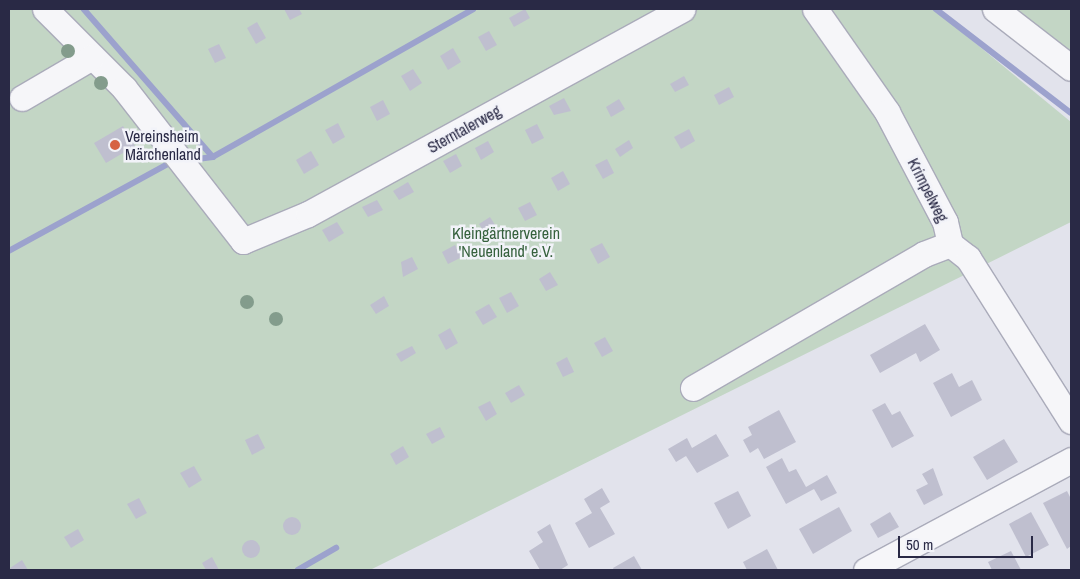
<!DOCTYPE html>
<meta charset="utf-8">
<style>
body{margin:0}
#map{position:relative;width:1080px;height:579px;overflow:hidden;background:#e2e3ec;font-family:"Archivo Narrow",sans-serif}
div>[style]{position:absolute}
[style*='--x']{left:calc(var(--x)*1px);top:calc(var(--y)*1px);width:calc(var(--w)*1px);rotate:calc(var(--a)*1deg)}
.green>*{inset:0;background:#c3d6c5}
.stream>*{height:5.5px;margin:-2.75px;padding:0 2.75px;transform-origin:2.75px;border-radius:2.75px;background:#9ca2cd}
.building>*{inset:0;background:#bfbfcf}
.round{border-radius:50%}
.roads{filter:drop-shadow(1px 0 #aaabba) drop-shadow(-1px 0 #aaabba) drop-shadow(0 1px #aaabba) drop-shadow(0 -1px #aaabba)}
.minor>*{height:25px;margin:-12.5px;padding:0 12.5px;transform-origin:12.5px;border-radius:12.5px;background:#f6f6f9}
.trees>*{width:14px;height:14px;margin:-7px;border-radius:50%;background:#839c8c}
.dots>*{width:14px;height:14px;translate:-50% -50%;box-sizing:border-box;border:2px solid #f2f3f9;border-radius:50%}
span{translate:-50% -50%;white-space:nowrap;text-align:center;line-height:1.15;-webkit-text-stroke:5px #f2f3f9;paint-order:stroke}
.street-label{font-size:16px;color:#292945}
.poi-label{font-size:16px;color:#292945}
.left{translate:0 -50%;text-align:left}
.park-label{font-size:16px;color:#36613d}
.frame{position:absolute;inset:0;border:10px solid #292945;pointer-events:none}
.scale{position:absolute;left:898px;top:536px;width:135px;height:22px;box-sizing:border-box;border:2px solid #292945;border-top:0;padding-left:6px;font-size:15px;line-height:18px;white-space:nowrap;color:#292945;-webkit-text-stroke:4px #f2f3f9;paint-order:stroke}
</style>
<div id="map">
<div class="green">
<i style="clip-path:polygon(9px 9px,934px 9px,1071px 122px,1071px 222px,370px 570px,9px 570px)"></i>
<i style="clip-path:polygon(979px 9px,1071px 9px,1071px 80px)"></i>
</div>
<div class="stream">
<i style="--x:84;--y:9;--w:196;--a:48.9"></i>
<i style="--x:936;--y:9;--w:170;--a:37.6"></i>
<i style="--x:189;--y:160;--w:24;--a:-7"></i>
<i style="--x:213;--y:157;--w:299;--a:-29.6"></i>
<i style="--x:9;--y:251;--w:183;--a:-28.7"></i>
<i style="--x:298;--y:570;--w:44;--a:-30.1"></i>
</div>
<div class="building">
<i style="clip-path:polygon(284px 9px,299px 9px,302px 14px,290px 20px)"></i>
<i style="clip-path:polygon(525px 9px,530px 18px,514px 27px,509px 18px)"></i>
<i style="clip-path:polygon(257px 22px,266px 38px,256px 44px,247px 28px)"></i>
<i style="clip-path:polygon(489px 31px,497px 45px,486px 51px,478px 37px)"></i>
<i style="clip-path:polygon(219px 44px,226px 58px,215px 63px,208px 49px)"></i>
<i style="clip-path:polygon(453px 48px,461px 62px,448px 70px,440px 56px)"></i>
<i style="clip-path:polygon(413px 69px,422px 83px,410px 91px,401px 76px)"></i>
<i style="clip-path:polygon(684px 76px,689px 85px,675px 92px,670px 84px)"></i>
<i style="clip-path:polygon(729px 87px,734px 97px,719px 105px,714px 95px)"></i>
<i style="clip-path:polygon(564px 98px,571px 111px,554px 115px,549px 106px)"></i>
<i style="clip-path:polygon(619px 99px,625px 109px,611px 117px,606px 107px)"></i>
<i style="clip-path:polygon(383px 100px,390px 114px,377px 121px,370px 107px)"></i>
<i style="clip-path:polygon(338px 123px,345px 137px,333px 144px,325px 130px)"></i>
<i style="clip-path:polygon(537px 124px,544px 138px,532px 144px,525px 130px)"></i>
<i style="clip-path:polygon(123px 126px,135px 146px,106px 163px,94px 143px)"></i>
<i style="clip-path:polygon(689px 129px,695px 141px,681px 149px,674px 137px)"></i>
<i style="clip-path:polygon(629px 140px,633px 148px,620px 157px,615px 149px)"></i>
<i style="clip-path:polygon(488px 141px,494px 152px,481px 160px,475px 148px)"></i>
<i style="clip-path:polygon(311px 151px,319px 165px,304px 174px,296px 160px)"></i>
<i style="clip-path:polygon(456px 154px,462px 166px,450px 173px,443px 161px)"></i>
<i style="clip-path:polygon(607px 159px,614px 173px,603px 179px,595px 165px)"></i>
<i style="clip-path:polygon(563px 171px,570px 184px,558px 191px,551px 178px)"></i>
<i style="clip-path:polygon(408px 182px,414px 192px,399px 200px,393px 191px)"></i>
<i style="clip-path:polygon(377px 200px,383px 210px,368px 217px,362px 207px)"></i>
<i style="clip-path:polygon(530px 202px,537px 215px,525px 221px,518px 208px)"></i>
<i style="clip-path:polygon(490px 217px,497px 228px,486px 235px,479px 224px)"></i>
<i style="clip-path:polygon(337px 222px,344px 233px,329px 242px,322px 230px)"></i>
<i style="clip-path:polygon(602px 243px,610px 257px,598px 264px,590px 249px)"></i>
<i style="clip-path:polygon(455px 245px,462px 257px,448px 264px,442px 252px)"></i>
<i style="clip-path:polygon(412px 257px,418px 269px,403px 277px,401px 262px)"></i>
<i style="clip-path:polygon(550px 272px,558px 285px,546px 291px,539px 279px)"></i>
<i style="clip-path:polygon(511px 292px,519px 306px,507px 313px,499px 298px)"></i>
<i style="clip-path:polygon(384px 296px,389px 306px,376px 314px,370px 305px)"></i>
<i style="clip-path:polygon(489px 304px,497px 317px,483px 325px,475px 312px)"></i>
<i style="clip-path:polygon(925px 324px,940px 350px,920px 362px,916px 353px,880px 373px,870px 355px)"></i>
<i style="clip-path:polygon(450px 328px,458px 343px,446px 350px,438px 335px)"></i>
<i style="clip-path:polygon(605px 337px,613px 351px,602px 357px,594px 343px)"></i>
<i style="clip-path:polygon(412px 346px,416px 353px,401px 362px,396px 354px)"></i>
<i style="clip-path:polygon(567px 357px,574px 372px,563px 377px,556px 363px)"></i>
<i style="clip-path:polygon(952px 373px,959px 387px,972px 380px,982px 400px,951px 417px,933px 383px)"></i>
<i style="clip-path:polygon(519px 385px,525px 395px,511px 403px,505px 393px)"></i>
<i style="clip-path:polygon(490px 401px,497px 414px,486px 421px,478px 407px)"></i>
<i style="clip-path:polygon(885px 403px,892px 415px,900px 411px,914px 436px,892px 448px,872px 410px)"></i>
<i style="clip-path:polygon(779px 410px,796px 442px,764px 459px,758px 448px,750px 453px,743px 440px,752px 435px,748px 427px)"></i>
<i style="clip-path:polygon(440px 427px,445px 437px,432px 444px,426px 434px)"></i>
<i style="clip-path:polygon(258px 434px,265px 448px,252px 455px,245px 440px)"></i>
<i style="clip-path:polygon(716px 434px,729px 456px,697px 473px,686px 456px,676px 462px,668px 449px,687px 438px,692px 448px)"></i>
<i style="clip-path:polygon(1004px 439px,1018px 462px,987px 480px,973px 457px)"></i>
<i style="clip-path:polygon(403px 446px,409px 457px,396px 465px,390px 454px)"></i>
<i style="clip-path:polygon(782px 458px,789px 472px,796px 469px,806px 487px,827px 475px,837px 493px,821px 501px,814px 489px,786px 504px,766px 467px)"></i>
<i style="clip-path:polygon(194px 466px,202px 480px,189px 488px,180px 473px)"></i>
<i style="clip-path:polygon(933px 468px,943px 495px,924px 505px,916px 490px,928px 484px,922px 474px)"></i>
<i style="clip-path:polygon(602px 488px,610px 502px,600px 508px,615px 534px,589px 548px,575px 523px,592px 513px,584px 499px)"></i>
<i style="clip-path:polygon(738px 491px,751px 516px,728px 529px,714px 503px)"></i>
<i style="clip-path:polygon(1067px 491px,1071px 499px,1071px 546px,1067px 549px,1043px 503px)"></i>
<i style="clip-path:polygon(139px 498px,147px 513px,136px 519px,127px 504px)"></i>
<i style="clip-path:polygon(839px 507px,852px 531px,813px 554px,799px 529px)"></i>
<i style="clip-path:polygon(890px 512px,899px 527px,878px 538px,870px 524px)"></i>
<i style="clip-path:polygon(1031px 512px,1049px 545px,1026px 557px,1009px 524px)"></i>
<i class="round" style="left:283px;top:517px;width:18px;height:18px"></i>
<i style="clip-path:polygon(550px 524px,568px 565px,560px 570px,540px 570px,529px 551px,543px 542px,537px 532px)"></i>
<i style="clip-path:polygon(78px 529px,84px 540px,71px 548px,64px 537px)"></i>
<i class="round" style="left:242px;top:540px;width:18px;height:18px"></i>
<i style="clip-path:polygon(767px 549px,778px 570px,747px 570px,743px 562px)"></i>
<i style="clip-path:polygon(1011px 551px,1021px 570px,992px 570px,988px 562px)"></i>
<i style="clip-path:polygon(634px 556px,642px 570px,614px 570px,613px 568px)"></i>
<i style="clip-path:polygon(212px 557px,219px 570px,206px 570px,202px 563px)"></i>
<i style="clip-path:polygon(22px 560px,28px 570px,11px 570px,10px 568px)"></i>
</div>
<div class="roads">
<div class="minor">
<i style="--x:45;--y:9;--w:112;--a:45"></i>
<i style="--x:124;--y:88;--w:194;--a:52.1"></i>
<i style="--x:243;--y:241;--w:70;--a:-22.6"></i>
<i style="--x:308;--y:214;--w:427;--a:-28.7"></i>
<i style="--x:815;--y:9;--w:126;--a:55"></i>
<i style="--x:887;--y:112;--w:124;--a:62.2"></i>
<i style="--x:945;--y:222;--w:23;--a:77"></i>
<i style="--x:950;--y:244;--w:23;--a:38"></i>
<i style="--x:968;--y:258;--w:193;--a:57.7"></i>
<i style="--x:995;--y:9;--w:96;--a:37.8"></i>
<i style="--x:22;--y:98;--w:81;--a:-30.4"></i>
<i style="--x:693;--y:388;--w:267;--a:-30.1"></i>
<i style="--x:924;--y:254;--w:28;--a:-21"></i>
<i style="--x:866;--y:570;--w:233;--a:-28.2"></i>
</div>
</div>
<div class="trees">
<i style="left:68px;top:51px"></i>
<i style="left:101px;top:83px"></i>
<i style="left:247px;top:302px"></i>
<i style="left:276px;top:319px"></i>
</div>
<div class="dots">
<i style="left:115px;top:145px;background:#d66242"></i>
</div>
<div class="street-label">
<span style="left:464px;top:129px;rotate:-29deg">Sterntalerweg</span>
<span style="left:928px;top:190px;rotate:63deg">Krimpelweg</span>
</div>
<div class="poi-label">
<span class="left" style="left:125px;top:145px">Vereinsheim<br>Märchenland</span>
</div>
<div class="park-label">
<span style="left:506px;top:242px">Kleingärtnerverein<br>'Neuenland' e.V.</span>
</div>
<div class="frame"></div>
<div class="scale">50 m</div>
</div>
